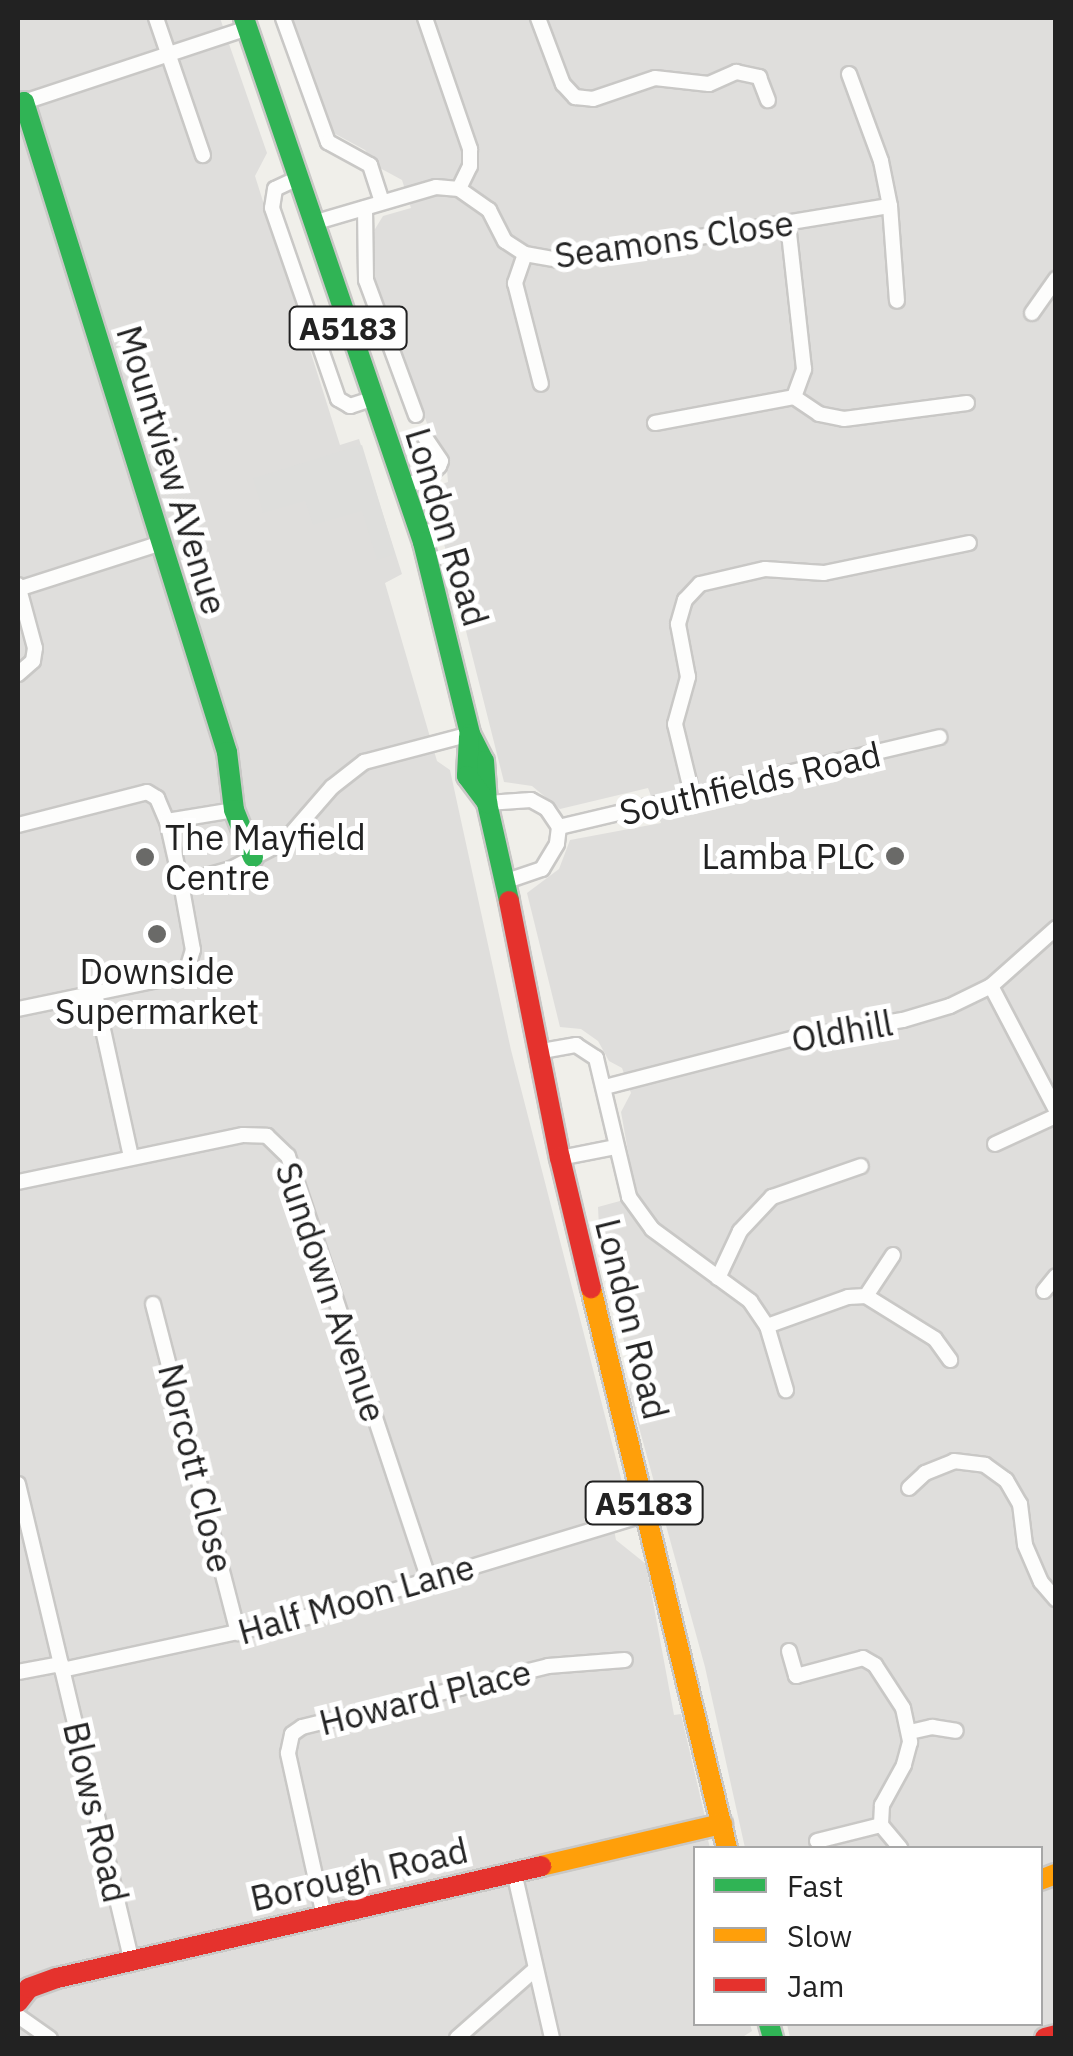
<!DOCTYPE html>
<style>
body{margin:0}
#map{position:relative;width:1073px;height:2056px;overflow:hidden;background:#f0efea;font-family:"IBM Plex Sans",sans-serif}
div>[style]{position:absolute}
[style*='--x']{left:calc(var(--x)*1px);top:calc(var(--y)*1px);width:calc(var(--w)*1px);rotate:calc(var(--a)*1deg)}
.residential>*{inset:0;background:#dfdedc}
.religious>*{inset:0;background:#dededc}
.roads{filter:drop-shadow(2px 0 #c9c8c6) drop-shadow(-2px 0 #c9c8c6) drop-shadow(0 2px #c9c8c6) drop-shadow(0 -2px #c9c8c6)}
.street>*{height:14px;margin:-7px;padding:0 7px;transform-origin:7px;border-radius:7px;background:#fdfdfc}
.fast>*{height:20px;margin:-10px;padding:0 10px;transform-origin:10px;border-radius:10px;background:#30b455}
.slow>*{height:20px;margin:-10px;padding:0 10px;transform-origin:10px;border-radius:10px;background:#ff9f0a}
.jam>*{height:20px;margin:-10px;padding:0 10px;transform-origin:10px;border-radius:10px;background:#e5322d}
.dots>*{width:28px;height:28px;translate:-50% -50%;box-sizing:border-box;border:5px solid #fff;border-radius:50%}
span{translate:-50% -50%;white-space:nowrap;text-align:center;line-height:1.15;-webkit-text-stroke:10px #fff;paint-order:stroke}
.shield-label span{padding:2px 8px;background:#fff;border:2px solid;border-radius:8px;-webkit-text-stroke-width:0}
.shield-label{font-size:32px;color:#222;font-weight:700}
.street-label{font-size:35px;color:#222}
.poi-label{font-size:35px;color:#222}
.left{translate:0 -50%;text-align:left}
.right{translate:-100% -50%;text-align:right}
.frame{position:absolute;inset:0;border:20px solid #222;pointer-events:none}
.legend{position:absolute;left:693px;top:1846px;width:350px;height:180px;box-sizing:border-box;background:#fff;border:2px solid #a7a7a7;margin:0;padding:12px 18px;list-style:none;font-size:30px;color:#222}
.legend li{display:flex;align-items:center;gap:20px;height:50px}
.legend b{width:50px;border:2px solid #a7a7a7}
</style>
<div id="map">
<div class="residential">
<i style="clip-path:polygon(18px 18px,220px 18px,267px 153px,255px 176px,340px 445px,359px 439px,402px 574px,385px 583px,437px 761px,450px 770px,511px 1050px,624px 1490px,610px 1507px,616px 1540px,646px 1564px,674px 1715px,681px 1714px,705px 1817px,690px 1821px,693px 1843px,708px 1840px,710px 1848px,696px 1848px,696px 2024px,750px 2024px,752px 2031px,741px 2038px,18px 2038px)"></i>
<i style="clip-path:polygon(289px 18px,1055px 18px,1055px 2038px,790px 2038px,787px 2024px,1040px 2024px,1040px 1848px,745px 1848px,705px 1667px,629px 1391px,632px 1372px,600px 1248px,598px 1207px,620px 1201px,634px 1185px,621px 1112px,631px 1093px,622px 1068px,609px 1061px,598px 1041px,581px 1029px,560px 1027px,527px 893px,559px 869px,570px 840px,661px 823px,648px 788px,560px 809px,532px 786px,504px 782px,430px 488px,448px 482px,446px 458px,428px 426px,375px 284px,375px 229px,383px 216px,411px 208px,402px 180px,378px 167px,365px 150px,328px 130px)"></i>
</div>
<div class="religious">
<i style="clip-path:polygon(362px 445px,395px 554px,377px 560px,362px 511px,313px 525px,305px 501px,263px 513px,253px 478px)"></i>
</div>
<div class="roads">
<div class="street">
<i style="--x:156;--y:18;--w:145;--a:71.1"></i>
<i style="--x:283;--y:18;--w:132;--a:70.1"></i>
<i style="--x:328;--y:142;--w:48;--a:28.7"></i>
<i style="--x:370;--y:165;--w:38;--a:72"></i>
<i style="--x:425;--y:18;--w:139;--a:71"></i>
<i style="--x:470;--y:149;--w:17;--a:90"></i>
<i style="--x:470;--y:166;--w:25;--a:116"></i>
<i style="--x:538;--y:18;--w:71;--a:69.3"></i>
<i style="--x:563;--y:84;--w:18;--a:47"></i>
<i style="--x:575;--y:97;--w:18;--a:6"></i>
<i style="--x:593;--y:99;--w:65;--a:-18.7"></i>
<i style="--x:655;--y:78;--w:54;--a:6.3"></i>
<i style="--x:709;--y:84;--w:30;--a:-24"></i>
<i style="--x:736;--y:72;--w:24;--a:12"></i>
<i style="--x:759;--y:77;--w:25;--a:69"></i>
<i style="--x:849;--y:74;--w:93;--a:69.8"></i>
<i style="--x:881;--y:161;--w:46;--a:78.7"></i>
<i style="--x:890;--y:206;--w:95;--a:85.8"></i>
<i style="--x:24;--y:102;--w:236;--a:-18.3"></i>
<i style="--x:296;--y:179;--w:23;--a:155"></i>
<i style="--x:275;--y:189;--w:19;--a:99"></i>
<i style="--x:272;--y:208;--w:202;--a:70.9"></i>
<i style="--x:338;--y:399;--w:14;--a:30"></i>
<i style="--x:350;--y:406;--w:23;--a:-18"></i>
<i style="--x:365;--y:208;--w:72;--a:89.2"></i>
<i style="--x:366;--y:280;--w:144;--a:69.7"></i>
<i style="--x:313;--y:223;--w:128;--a:-16.3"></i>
<i style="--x:436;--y:187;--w:23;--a:5"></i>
<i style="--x:459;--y:189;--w:37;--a:35"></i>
<i style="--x:489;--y:210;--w:35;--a:63"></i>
<i style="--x:505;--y:241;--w:24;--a:33"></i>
<i style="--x:525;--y:254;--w:35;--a:10"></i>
<i style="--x:559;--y:260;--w:335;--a:-9.3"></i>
<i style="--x:525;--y:254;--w:31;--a:109"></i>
<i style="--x:515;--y:283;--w:104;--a:75.6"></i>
<i style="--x:1032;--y:313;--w:42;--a:-54.8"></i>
<i style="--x:794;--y:397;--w:30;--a:34"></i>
<i style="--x:819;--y:414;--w:25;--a:11"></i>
<i style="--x:844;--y:419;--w:124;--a:-7.4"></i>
<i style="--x:655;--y:423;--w:141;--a:-10.6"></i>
<i style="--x:794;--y:397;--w:30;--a:-70"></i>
<i style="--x:804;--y:369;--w:147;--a:-96.3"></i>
<i style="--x:404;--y:486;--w:24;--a:-19"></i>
<i style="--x:427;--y:478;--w:17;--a:-45"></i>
<i style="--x:439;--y:466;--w:5;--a:-68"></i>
<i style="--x:441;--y:461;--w:30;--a:-124"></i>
<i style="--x:18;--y:585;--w:65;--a:74.9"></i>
<i style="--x:35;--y:648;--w:13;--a:99"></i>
<i style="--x:33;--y:661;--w:20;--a:139"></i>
<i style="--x:18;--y:589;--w:150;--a:-17.8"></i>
<i style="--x:693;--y:798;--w:76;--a:-103.7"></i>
<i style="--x:675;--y:724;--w:49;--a:-74.5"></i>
<i style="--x:688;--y:677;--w:54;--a:-100.7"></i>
<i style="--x:678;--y:624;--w:25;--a:-74"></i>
<i style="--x:685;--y:600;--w:22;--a:-47"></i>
<i style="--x:700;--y:584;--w:67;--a:-13"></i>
<i style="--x:765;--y:569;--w:59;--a:3.9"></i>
<i style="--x:824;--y:573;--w:148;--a:-11.7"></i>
<i style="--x:487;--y:803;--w:44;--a:-3.9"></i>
<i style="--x:531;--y:800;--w:18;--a:29"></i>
<i style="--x:547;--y:809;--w:22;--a:56"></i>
<i style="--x:559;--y:827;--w:17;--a:97"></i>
<i style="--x:557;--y:844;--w:29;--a:121"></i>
<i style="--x:542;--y:869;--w:40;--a:161.1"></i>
<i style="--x:167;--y:821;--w:68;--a:-9.3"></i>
<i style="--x:18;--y:825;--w:133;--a:-14.3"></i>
<i style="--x:147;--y:792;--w:12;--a:31"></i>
<i style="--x:157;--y:798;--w:25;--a:67"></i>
<i style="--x:167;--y:821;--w:64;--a:77.3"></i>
<i style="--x:559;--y:827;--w:391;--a:-13.3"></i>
<i style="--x:991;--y:986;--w:140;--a:62.3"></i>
<i style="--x:95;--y:993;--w:168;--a:77.6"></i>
<i style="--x:18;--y:1009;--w:163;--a:-11.7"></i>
<i style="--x:178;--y:976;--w:14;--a:-45"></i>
<i style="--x:188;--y:966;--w:17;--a:-73"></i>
<i style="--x:193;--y:950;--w:68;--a:-100.2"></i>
<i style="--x:181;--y:883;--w:52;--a:-15.6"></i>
<i style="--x:231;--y:869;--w:61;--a:-27.4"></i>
<i style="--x:285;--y:841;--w:72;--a:-49"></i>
<i style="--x:332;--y:787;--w:41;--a:-38"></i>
<i style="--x:364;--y:762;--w:110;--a:-14.8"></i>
<i style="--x:542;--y:1051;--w:35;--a:-10"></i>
<i style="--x:576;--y:1045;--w:24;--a:33"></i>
<i style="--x:596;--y:1058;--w:143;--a:76.6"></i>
<i style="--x:629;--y:1197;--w:39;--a:54"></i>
<i style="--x:652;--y:1229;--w:122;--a:36.3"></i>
<i style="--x:750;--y:1301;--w:30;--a:56"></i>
<i style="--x:767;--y:1326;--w:67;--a:73.5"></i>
<i style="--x:605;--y:1087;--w:196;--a:-14.5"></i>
<i style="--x:795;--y:1038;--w:109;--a:-9.5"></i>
<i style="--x:903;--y:1020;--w:49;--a:-16.6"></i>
<i style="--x:950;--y:1006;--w:46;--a:-26"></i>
<i style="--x:991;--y:986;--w:87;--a:-41.7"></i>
<i style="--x:995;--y:1144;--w:67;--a:-24.7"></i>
<i style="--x:560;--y:1158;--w:56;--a:-11.3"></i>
<i style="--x:18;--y:1182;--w:230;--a:-11.8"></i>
<i style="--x:243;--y:1135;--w:24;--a:2"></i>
<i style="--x:267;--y:1136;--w:29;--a:44"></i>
<i style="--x:288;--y:1156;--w:447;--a:71.6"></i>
<i style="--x:718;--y:1278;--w:52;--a:-64.9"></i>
<i style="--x:740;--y:1231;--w:47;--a:-46.7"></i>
<i style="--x:772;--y:1197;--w:94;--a:-19.2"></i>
<i style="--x:1044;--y:1291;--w:19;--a:-51"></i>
<i style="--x:866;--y:1296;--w:49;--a:-56.6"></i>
<i style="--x:153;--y:1304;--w:340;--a:75.5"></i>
<i style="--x:767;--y:1326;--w:86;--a:-19.7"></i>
<i style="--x:848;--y:1297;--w:18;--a:-3"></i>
<i style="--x:866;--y:1296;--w:81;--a:31.9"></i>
<i style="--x:935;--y:1339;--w:26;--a:54"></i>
<i style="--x:18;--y:1484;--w:489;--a:76.6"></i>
<i style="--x:909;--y:1488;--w:22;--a:-43"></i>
<i style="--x:925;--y:1473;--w:31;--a:-22"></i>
<i style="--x:954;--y:1461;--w:31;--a:7"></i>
<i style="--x:985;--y:1465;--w:26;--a:36"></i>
<i style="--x:1006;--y:1480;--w:28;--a:60"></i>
<i style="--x:1020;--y:1504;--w:41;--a:83"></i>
<i style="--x:1025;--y:1545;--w:40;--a:66.6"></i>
<i style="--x:1041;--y:1582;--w:23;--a:49"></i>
<i style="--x:789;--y:1651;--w:26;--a:74"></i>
<i style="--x:796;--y:1676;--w:69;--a:-15"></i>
<i style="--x:863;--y:1658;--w:14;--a:30"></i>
<i style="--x:875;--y:1665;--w:51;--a:56.9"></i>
<i style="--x:903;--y:1708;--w:35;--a:78"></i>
<i style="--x:910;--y:1742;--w:24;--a:105"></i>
<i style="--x:904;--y:1765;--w:46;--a:118.8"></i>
<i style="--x:882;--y:1805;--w:20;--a:93"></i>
<i style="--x:881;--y:1825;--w:30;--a:50"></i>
<i style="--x:62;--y:1670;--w:251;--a:-12.2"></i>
<i style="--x:307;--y:1617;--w:355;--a:-16.9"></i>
<i style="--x:18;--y:1672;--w:44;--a:-10.5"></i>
<i style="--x:910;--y:1732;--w:23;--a:-13"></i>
<i style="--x:932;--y:1727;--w:24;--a:9"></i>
<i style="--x:817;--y:1841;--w:66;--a:-14"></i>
<i style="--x:514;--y:1872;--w:170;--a:77.1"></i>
<i style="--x:324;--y:1916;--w:167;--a:-102.5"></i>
<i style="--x:288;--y:1753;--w:19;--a:-78"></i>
<i style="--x:292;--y:1734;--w:12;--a:-35"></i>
<i style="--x:302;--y:1727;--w:253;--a:-13.9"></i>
<i style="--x:548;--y:1666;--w:77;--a:-4.5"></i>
<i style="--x:18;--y:2016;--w:39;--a:35"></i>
<i style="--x:457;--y:2038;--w:103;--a:-41.4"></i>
</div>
<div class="fast">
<i style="--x:244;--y:18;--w:554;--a:71.14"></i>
<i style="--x:423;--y:542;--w:198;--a:76.2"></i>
<i style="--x:470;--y:734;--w:30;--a:63"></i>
<i style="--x:484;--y:761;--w:42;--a:85.9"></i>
<i style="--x:487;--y:803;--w:100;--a:77.3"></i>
<i style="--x:18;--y:104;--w:6;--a:-18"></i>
<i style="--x:24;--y:102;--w:681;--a:72.66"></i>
<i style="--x:227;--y:752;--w:58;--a:83.1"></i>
<i style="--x:234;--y:810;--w:51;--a:68"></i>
<i style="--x:469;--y:737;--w:39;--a:93"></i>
<i style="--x:467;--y:776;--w:34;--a:53"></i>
<i style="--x:769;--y:2024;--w:15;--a:74"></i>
</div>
<div class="slow">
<i style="--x:591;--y:1288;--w:576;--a:76.35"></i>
<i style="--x:541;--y:1866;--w:186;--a:-13.1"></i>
<i style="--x:1040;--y:1880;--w:17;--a:-21"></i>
</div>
<div class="jam">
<i style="--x:509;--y:901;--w:262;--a:78.8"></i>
<i style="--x:560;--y:1158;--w:134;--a:76.6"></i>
<i style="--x:18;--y:2002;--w:18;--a:-52"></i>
<i style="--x:29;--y:1988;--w:30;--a:-20"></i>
<i style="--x:57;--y:1978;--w:497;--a:-13"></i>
<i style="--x:1045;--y:2038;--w:11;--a:-15"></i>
</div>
</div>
<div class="dots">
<i style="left:895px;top:856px;background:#6a6a68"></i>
<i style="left:145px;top:857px;background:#6a6a68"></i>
<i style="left:157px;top:934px;background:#6a6a68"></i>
</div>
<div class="shield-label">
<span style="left:348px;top:328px">A5183</span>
<span style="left:644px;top:1503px">A5183</span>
</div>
<div class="street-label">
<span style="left:674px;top:239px;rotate:-8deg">Seamons Close</span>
<span style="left:172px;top:470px;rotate:73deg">Mountview AVenue</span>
<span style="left:447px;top:527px;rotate:73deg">London Road</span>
<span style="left:750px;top:783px;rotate:-13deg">Southfields Road</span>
<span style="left:842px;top:1031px;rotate:-10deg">Oldhill</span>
<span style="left:331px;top:1292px;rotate:71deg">Sundown Avenue</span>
<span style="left:632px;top:1319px;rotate:76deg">London Road</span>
<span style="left:196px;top:1468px;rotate:76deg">Norcott Close</span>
<span style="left:356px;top:1599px;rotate:-16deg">Half Moon Lane</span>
<span style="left:425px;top:1697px;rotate:-14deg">Howard Place</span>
<span style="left:96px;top:1812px;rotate:77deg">Blows Road</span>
<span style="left:359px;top:1874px;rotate:-13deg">Borough Road</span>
</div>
<div class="poi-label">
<span class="left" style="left:165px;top:857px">The Mayfield<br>Centre</span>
<span class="right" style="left:875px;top:856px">Lamba PLC</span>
<span style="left:157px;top:991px">Downside<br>Supermarket</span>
</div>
<div class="frame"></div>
<ul class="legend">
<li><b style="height:12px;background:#30b455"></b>Fast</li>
<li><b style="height:12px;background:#ff9f0a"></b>Slow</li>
<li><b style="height:12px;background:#e5322d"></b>Jam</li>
</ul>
</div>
